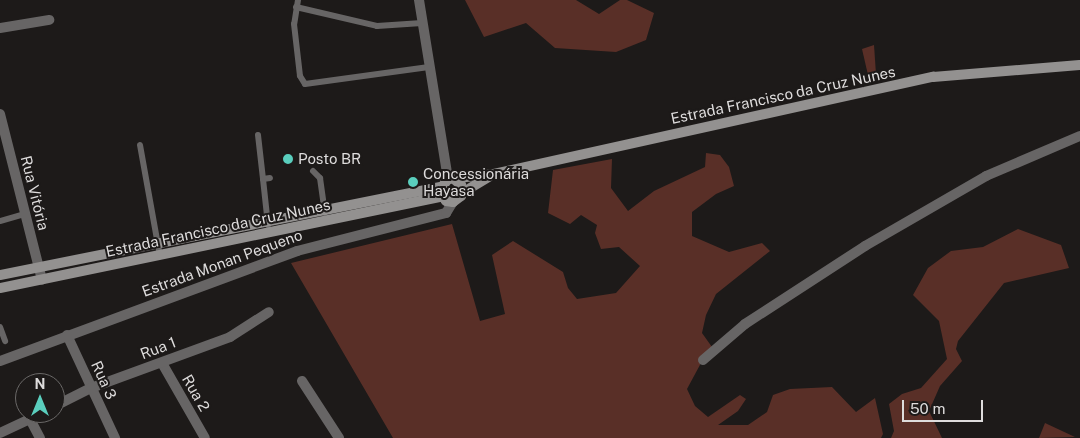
<!DOCTYPE html>
<meta charset="utf-8">
<style>
body{margin:0}
#map{position:relative;width:1080px;height:438px;overflow:hidden;background:#1d1a19;font-family:"Public Sans",sans-serif}
div>[style]{position:absolute}
[style*='--x']{left:calc(var(--x)*1px);top:calc(var(--y)*1px);width:calc(var(--w)*1px);rotate:calc(var(--a)*1deg)}
.green>*{inset:0;background:#592f27}
.service>*{height:6px;margin:-3px;padding:0 3px;transform-origin:3px;border-radius:3px;background:#676565}
.minor>*{height:10px;margin:-5px;padding:0 5px;transform-origin:5px;border-radius:5px;background:#676565}
.secondary>*{height:10px;margin:-5px;padding:0 5px;transform-origin:5px;border-radius:5px;background:#939190}
.dots>*{width:14px;height:14px;translate:-50% -50%;box-sizing:border-box;border:2px solid #1d1a19;border-radius:50%}
span{translate:-50% -50%;white-space:nowrap;text-align:center;line-height:1.15;-webkit-text-stroke:4px #1d1a19;paint-order:stroke}
.street-label{font-size:15px;color:#dedcdc}
.poi-label{font-size:15px;color:#dedcdc}
.left{translate:0 -50%;text-align:left}
.north{position:absolute;left:15px;top:373px;width:50px;height:50px;box-sizing:border-box;background:#1d1a19;border:1px solid #6a6867;border-radius:50%;rotate:0deg;font-size:14px;font-weight:700;line-height:20px;text-align:center;color:#dedcdc}
.north::after{content:'';display:block;margin:auto;width:18px;height:22px;background:#5acebd;clip-path:polygon(50% 0,100% 100%,50% 72%,0 100%)}
.scale{position:absolute;left:902px;top:400px;width:81px;height:22px;box-sizing:border-box;border:2px solid #dedcdc;border-top:0;padding-left:6px;font-size:15px;line-height:18px;white-space:nowrap;color:#dedcdc;-webkit-text-stroke:4px #1d1a19;paint-order:stroke}
</style>
<div id="map">
<div class="green">
<i style="clip-path:polygon(465px 0,576px 0,599px 14px,620px 0,627px 0,654px 13px,646px 40px,616px 52px,555px 48px,526px 23px,484px 37px)"></i>
<i style="clip-path:polygon(874px 45px,876px 74px,868px 75px,862px 49px)"></i>
<i style="clip-path:polygon(706px 153px,720px 155px,729px 167px,734px 186px,716px 194px,692px 212px,692px 236px,729px 252px,762px 243px,770px 251px,716px 294px,706px 315px,702px 333px,717px 354px,701px 363px,687px 389px,695px 406px,708px 417px,740px 395px,746px 399px,738px 411px,718px 425px,748px 425px,767px 412px,773px 395px,790px 389px,832px 387px,856px 412px,875px 398px,883px 434px,881px 438px,393px 438px,291px 263px,452px 224px,480px 321px,505px 314px,492px 255px,513px 241px,563px 272px,568px 288px,577px 299px,616px 293px,640px 266px,619px 247px,601px 249px,595px 233px,597px 225px,581px 215px,570px 224px,548px 213px,553px 170px,612px 159px,611px 188px,628px 211px,654px 191px,705px 167px)"></i>
<i style="clip-path:polygon(1018px 229px,1061px 245px,1069px 268px,1004px 283px,958px 341px,956px 349px,962px 361px,940px 386px,929px 411px,942px 438px,891px 438px,894px 431px,889px 404px,902px 394px,921px 388px,947px 359px,939px 321px,913px 295px,928px 268px,951px 251px,983px 247px)"></i>
<i style="clip-path:polygon(1045px 423px,1075px 437px,1039px 438px)"></i>
</div>
<div class="service">
<i style="--x:298;--y:0;--w:24;--a:99"></i>
<i style="--x:294;--y:24;--w:52;--a:83.4"></i>
<i style="--x:300;--y:76;--w:9;--a:58"></i>
<i style="--x:305;--y:84;--w:125;--a:-7.8"></i>
<i style="--x:296;--y:7;--w:83;--a:13.2"></i>
<i style="--x:377;--y:26;--w:45;--a:-3.8"></i>
<i style="--x:258;--y:135;--w:44;--a:83.5"></i>
<i style="--x:140;--y:145;--w:113;--a:79.8"></i>
<i style="--x:313;--y:171;--w:10;--a:45"></i>
<i style="--x:320;--y:178;--w:35;--a:82"></i>
<i style="--x:0;--y:221;--w:26;--a:-16"></i>
<i style="--x:268;--y:225;--w:46;--a:-96.2"></i>
<i style="--x:263;--y:179;--w:7;--a:-8"></i>
<i style="--x:0;--y:327;--w:15;--a:70"></i>
</div>
<div class="minor">
<i style="--x:419;--y:0;--w:181;--a:80.8"></i>
<i style="--x:0;--y:28;--w:50;--a:-9.3"></i>
<i style="--x:0;--y:114;--w:171;--a:75.8"></i>
<i style="--x:67;--y:335;--w:114;--a:65"></i>
<i style="--x:703;--y:360;--w:55;--a:-40.6"></i>
<i style="--x:745;--y:324;--w:143;--a:-33"></i>
<i style="--x:865;--y:246;--w:140;--a:-30"></i>
<i style="--x:986;--y:176;--w:102;--a:-23.1"></i>
<i style="--x:0;--y:361;--w:317;--a:-20.3"></i>
<i style="--x:297;--y:251;--w:154;--a:-14.3"></i>
<i style="--x:446;--y:213;--w:13;--a:-58"></i>
<i style="--x:162;--y:363;--w:86;--a:60.2"></i>
<i style="--x:302;--y:381;--w:68;--a:57"></i>
<i style="--x:55;--y:406;--w:40;--a:-26.6"></i>
<i style="--x:91;--y:388;--w:148;--a:-20.1"></i>
<i style="--x:230;--y:337;--w:46;--a:-32.7"></i>
<i style="--x:0;--y:433;--w:33;--a:-25"></i>
<i style="--x:40;--y:438;--w:21;--a:-118"></i>
<i style="--x:30;--y:419;--w:13;--a:-27"></i>
</div>
<div class="secondary">
<i style="--x:455;--y:180;--w:8;--a:40"></i>
<i style="--x:461;--y:185;--w:11;--a:90"></i>
<i style="--x:461;--y:196;--w:10;--a:143"></i>
<i style="--x:453;--y:202;--w:7;--a:-172"></i>
<i style="--x:446;--y:201;--w:12;--a:-125"></i>
<i style="--x:439;--y:191;--w:15;--a:-53"></i>
<i style="--x:448;--y:179;--w:46;--a:-6.2"></i>
<i style="--x:494;--y:174;--w:450;--a:-12.5"></i>
<i style="--x:933;--y:77;--w:147;--a:-4.7"></i>
<i style="--x:462;--y:193;--w:31;--a:-31"></i>
<i style="--x:0;--y:275;--w:449;--a:-11.3"></i>
<i style="--x:0;--y:288;--w:450;--a:-11.7"></i>
</div>
<div class="dots">
<i style="left:288px;top:159px;background:#5acebd"></i>
<i style="left:413px;top:182px;background:#5acebd"></i>
</div>
<div class="street-label">
<span style="left:783px;top:95px;rotate:-12deg">Estrada Francisco da Cruz Nunes</span>
<span style="left:35px;top:193px;rotate:76deg">Rua Vitória</span>
<span style="left:218px;top:228px;rotate:-12deg">Estrada Francisco da Cruz Nunes</span>
<span style="left:222px;top:263px;rotate:-20deg">Estrada Monan Pequeno</span>
<span style="left:158px;top:348px;rotate:-21deg">Rua 1</span>
<span style="left:104px;top:380px;rotate:65deg">Rua 3</span>
<span style="left:196px;top:393px;rotate:60deg">Rua 2</span>
</div>
<div class="poi-label">
<span class="left" style="left:298px;top:159px">Posto BR</span>
<span class="left" style="left:423px;top:182px">Concessionária<br>Hayasa</span>
</div>
<div class="north">N</div>
<div class="scale">50 m</div>
</div>
